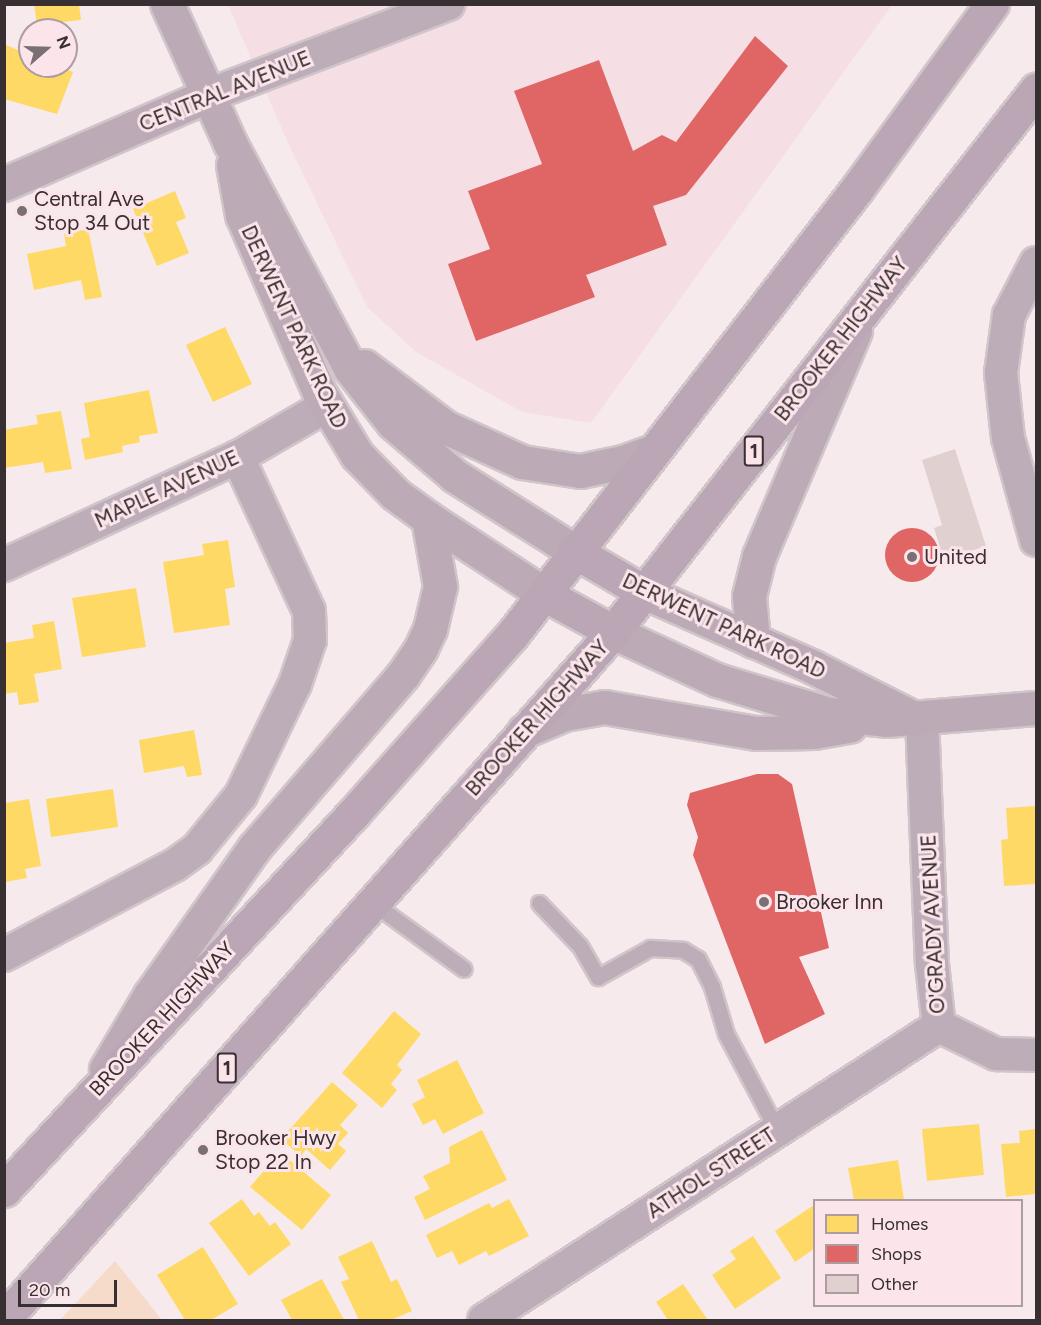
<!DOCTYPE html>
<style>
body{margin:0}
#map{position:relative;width:1041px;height:1325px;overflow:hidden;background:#f7eaed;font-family:Figtree,sans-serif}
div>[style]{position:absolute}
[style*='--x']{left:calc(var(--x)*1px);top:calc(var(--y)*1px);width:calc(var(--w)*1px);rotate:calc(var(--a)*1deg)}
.built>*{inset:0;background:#f5dee4}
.green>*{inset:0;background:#f6daca}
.homes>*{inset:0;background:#ffd966}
.shops>*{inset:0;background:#e06666}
.round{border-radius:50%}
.building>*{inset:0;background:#e0d0d0}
.roads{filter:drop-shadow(2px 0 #d0c5c8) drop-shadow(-2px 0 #d0c5c8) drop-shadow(0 2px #d0c5c8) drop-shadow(0 -2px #d0c5c8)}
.lane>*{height:15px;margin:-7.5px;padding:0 7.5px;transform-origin:7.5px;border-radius:7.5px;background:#bcadb8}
.street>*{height:32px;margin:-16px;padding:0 16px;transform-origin:16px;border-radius:16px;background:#bcadb8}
.secondary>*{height:33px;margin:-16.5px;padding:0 16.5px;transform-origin:16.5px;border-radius:16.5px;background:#bcaab7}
.highway>*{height:33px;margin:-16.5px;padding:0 16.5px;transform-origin:16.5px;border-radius:16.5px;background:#baa6b4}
.dots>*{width:16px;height:16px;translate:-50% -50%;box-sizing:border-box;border:3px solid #fce5ea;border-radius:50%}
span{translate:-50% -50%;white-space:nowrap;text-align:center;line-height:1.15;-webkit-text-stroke:6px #fce5ea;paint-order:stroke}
.shield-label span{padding:2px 4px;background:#fce5ea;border:2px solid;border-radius:4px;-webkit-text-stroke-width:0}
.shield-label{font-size:20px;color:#372f31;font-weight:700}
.street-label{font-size:21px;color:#372f31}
.poi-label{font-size:21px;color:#372f31}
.left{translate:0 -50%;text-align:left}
.frame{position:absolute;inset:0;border:6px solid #372f31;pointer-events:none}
.legend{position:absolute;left:813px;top:1199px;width:210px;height:108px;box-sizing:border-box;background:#fce5ea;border:2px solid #ad9ca0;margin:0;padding:8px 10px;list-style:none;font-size:18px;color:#372f31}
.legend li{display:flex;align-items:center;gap:12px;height:30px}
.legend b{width:30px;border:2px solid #ad9ca0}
.north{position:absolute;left:18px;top:18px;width:60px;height:60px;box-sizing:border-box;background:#fce5ea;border:2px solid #ad9ca0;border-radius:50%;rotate:70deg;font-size:16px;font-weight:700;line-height:24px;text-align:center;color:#372f31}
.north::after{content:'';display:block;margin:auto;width:21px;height:27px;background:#7a7073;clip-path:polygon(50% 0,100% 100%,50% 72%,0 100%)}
.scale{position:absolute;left:18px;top:1280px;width:99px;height:27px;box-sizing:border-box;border:3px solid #372f31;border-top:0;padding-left:8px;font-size:18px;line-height:21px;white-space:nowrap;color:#372f31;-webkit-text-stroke:4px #fce5ea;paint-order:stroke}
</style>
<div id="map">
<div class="built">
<i style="clip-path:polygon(228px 5px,892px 5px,591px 423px,522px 412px,416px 352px,367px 307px,288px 143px)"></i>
</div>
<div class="green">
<i style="clip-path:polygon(115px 1261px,162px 1320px,60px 1320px)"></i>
</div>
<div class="homes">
<i style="clip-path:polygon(34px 4px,79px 4px,81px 20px,37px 25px)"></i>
<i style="clip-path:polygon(6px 45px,30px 55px,30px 66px,59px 66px,73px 72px,57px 114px,4px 99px)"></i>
<i style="clip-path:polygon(175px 191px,186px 218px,176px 222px,189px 253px,157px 266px,133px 209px)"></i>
<i style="clip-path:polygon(88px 229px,102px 297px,85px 300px,81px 280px,34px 290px,27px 254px,66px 246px,64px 234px)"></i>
<i style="clip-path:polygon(225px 327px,252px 384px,213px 402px,186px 345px)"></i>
<i style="clip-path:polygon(149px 390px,158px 433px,139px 436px,140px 442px,122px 446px,123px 452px,85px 460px,81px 439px,90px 437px,84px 403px)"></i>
<i style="clip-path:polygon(61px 411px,72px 469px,45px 473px,43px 462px,4px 468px,4px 430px,38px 424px,36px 415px)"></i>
<i style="clip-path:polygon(228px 540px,235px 587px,225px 589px,230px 625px,174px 633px,163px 562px,204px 555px,202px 544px)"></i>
<i style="clip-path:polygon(136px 588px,146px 647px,82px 657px,72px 598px)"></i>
<i style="clip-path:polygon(54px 621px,62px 669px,34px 674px,39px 702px,19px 705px,17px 692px,4px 694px,4px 643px,34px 638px,32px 625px)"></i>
<i style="clip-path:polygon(194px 730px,202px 775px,187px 777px,184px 766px,144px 773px,139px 740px)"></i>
<i style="clip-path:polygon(113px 789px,118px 827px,51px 837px,46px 799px)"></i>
<i style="clip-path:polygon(29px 799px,41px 866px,25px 869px,27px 878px,5px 882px,5px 803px)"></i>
<i style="clip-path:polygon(1036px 806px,1036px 884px,1004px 886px,1001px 840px,1008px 839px,1006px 808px)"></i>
<i style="clip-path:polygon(394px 1011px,421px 1034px,397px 1065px,402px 1070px,391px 1084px,397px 1090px,382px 1108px,342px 1073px)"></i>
<i style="clip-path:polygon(457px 1060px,484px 1113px,443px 1134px,435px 1119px,423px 1125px,412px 1104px,425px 1097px,417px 1080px)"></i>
<i style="clip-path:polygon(332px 1082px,358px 1105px,340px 1125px,348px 1133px,338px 1144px,346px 1151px,330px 1170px,306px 1149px,301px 1156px,281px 1139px)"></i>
<i style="clip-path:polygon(979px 1124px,984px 1175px,927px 1181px,922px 1129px)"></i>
<i style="clip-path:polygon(1036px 1129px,1036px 1194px,1006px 1197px,1001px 1144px,1020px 1143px,1019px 1131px)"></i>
<i style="clip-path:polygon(482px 1130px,507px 1180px,425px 1220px,414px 1197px,430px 1189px,423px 1176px,450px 1163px,449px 1147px)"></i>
<i style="clip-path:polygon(280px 1152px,331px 1195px,302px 1230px,250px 1187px)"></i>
<i style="clip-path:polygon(898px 1160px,904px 1200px,854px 1200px,848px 1168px)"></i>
<i style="clip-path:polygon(242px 1199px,254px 1216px,259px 1212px,270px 1226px,275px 1222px,291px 1244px,249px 1276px,209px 1223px)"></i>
<i style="clip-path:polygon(509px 1199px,529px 1236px,489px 1256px,486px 1251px,459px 1265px,452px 1251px,437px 1258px,426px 1235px,489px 1203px,492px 1208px)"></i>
<i style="clip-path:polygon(814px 1205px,814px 1249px,795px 1262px,775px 1231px)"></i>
<i style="clip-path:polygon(753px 1236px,781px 1278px,735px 1309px,712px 1275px,736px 1259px,730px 1251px)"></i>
<i style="clip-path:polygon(372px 1241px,391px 1282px,397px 1279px,412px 1311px,391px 1320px,359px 1320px,341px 1282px,349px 1279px,338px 1257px)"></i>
<i style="clip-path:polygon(203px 1247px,238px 1304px,211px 1320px,185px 1320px,157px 1275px)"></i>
<i style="clip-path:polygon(322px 1279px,344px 1320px,292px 1320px,281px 1300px)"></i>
<i style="clip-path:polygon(683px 1284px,708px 1320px,668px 1320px,656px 1302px)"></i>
</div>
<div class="shops">
<i style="clip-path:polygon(755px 36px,788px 66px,686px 195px,653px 206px,667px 245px,586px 275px,595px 297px,476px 341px,448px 264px,490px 249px,468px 191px,542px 164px,514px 91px,599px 60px,633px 151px,662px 135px,676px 142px)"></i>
<i class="round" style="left:885px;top:528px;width:54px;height:54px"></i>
<i style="clip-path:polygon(757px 774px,778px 774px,792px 784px,829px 948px,799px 957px,825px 1014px,765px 1044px,693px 855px,698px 837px,687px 805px,690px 793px)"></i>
</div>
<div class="building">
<i style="clip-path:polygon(955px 449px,986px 546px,944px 560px,934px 528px,942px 525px,922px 460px)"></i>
</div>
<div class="roads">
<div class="lane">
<i style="--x:373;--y:903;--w:112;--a:36"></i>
<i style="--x:539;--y:903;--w:59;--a:46.4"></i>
<i style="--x:580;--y:946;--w:36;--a:60"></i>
<i style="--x:598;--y:977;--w:60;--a:-29.1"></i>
<i style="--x:650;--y:948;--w:33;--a:3"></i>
<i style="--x:683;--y:950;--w:17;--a:31"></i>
<i style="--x:698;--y:959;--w:31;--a:63"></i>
<i style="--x:712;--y:987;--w:49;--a:73.4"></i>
<i style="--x:726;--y:1034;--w:109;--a:62"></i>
</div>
<div class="street">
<i style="--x:209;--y:95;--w:256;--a:-20.8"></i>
<i style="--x:1036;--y:263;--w:59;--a:117.4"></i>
<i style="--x:1009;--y:315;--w:59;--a:97.9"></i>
<i style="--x:1001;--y:373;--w:65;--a:83.9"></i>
<i style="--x:1008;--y:438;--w:106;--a:74.6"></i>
<i style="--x:4;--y:565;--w:258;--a:-24.8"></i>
<i style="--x:238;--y:457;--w:102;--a:-30.1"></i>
<i style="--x:922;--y:718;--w:246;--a:87.7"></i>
<i style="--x:932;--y:964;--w:62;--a:83.6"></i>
<i style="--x:939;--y:1026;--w:64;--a:26.2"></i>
<i style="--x:996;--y:1054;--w:40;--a:1.4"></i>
<i style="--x:4;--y:955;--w:193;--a:-27.8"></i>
<i style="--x:175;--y:865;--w:27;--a:-36"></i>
<i style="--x:197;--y:849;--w:70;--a:-50.8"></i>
<i style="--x:241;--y:795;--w:123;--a:-64.1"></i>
<i style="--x:295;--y:684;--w:46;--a:-71.2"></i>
<i style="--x:310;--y:640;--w:29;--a:-92"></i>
<i style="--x:309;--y:611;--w:170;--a:-114.8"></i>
<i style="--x:484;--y:1320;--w:542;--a:-32.87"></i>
</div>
<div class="secondary">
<i style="--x:167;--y:4;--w:153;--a:65.6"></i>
<i style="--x:230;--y:143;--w:255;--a:61.9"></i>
<i style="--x:350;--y:368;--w:70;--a:52"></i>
<i style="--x:393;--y:423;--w:82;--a:40.5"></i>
<i style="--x:455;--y:476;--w:141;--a:32.2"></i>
<i style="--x:233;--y:165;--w:51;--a:79.8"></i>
<i style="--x:242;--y:215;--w:193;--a:66.5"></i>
<i style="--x:319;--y:392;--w:74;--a:58.9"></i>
<i style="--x:357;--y:455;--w:54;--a:45.7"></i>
<i style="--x:395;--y:494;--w:41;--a:36"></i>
<i style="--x:428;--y:518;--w:139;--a:33.2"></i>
<i style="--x:4;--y:184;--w:223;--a:-23.5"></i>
<i style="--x:364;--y:366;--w:101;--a:37"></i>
<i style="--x:445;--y:427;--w:85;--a:24.4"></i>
<i style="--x:522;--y:462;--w:59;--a:8.8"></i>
<i style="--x:580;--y:471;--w:44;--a:-11.8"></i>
<i style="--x:623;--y:462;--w:32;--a:-20"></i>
<i style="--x:644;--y:592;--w:185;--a:23.9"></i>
<i style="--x:813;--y:667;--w:111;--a:26.8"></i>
<i style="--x:613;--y:632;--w:115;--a:24.8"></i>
<i style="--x:717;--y:680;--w:117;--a:16.9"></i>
<i style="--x:829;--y:714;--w:57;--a:6"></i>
<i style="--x:886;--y:720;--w:150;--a:-4.6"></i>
<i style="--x:753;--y:641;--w:45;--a:-95.1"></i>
<i style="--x:749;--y:596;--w:41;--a:-76"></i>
<i style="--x:759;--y:556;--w:245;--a:-66.9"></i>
<i style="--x:524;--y:731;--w:43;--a:-23"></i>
<i style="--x:564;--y:714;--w:41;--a:-9.9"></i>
<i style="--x:604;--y:707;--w:154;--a:9.7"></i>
<i style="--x:756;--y:733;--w:58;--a:-1"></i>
<i style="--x:814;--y:732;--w:36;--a:-10"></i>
<i style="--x:106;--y:1069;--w:86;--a:-59.3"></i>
<i style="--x:150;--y:995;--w:180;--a:-54.7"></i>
<i style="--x:254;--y:848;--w:228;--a:-49.3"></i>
<i style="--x:403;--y:675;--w:32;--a:-56"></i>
<i style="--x:421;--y:648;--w:21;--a:-65"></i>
<i style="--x:430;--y:629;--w:44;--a:-76.9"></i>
<i style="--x:440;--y:586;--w:69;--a:-100"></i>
</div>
<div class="highway">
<i style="--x:574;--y:551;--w:81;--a:30.4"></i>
<i style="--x:544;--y:594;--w:79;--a:28.8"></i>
<i style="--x:4;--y:1190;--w:512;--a:-47.14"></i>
<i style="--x:352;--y:815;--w:241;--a:-48.4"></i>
<i style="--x:512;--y:635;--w:564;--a:-52.28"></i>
<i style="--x:857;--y:189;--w:229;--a:-53.9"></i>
<i style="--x:4;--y:1319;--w:918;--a:-48.44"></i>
<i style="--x:613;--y:632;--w:688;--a:-52.03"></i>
</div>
</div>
<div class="dots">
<i style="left:22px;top:211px;background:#7a7073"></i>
<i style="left:912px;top:557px;background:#7a7073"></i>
<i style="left:764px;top:902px;background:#7a7073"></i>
<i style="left:203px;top:1150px;background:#7a7073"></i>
</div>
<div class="shield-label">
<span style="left:754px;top:451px">1</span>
<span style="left:227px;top:1068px">1</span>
</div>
<div class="street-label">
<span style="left:225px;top:91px;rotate:-22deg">CENTRAL AVENUE</span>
<span style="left:294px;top:327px;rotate:65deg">DERWENT PARK ROAD</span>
<span style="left:841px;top:339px;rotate:-52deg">BROOKER HIGHWAY</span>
<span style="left:167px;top:489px;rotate:-25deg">MAPLE AVENUE</span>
<span style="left:724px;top:626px;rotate:25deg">DERWENT PARK ROAD</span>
<span style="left:537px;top:718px;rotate:-48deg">BROOKER HIGHWAY</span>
<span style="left:933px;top:924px;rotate:-93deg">O'GRADY AVENUE</span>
<span style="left:162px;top:1019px;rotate:-47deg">BROOKER HIGHWAY</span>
<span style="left:711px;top:1173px;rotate:-33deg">ATHOL STREET</span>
</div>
<div class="poi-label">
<span class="left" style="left:34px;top:211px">Central Ave<br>Stop 34 Out</span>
<span class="left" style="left:924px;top:557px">United</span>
<span class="left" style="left:776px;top:902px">Brooker Inn</span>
<span class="left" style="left:215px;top:1150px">Brooker Hwy<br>Stop 22 In</span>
</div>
<div class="frame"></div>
<ul class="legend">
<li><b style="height:16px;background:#ffd966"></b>Homes</li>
<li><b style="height:16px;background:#e06666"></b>Shops</li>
<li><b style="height:16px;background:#e0d0d0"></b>Other</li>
</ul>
<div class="north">N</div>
<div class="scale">20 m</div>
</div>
